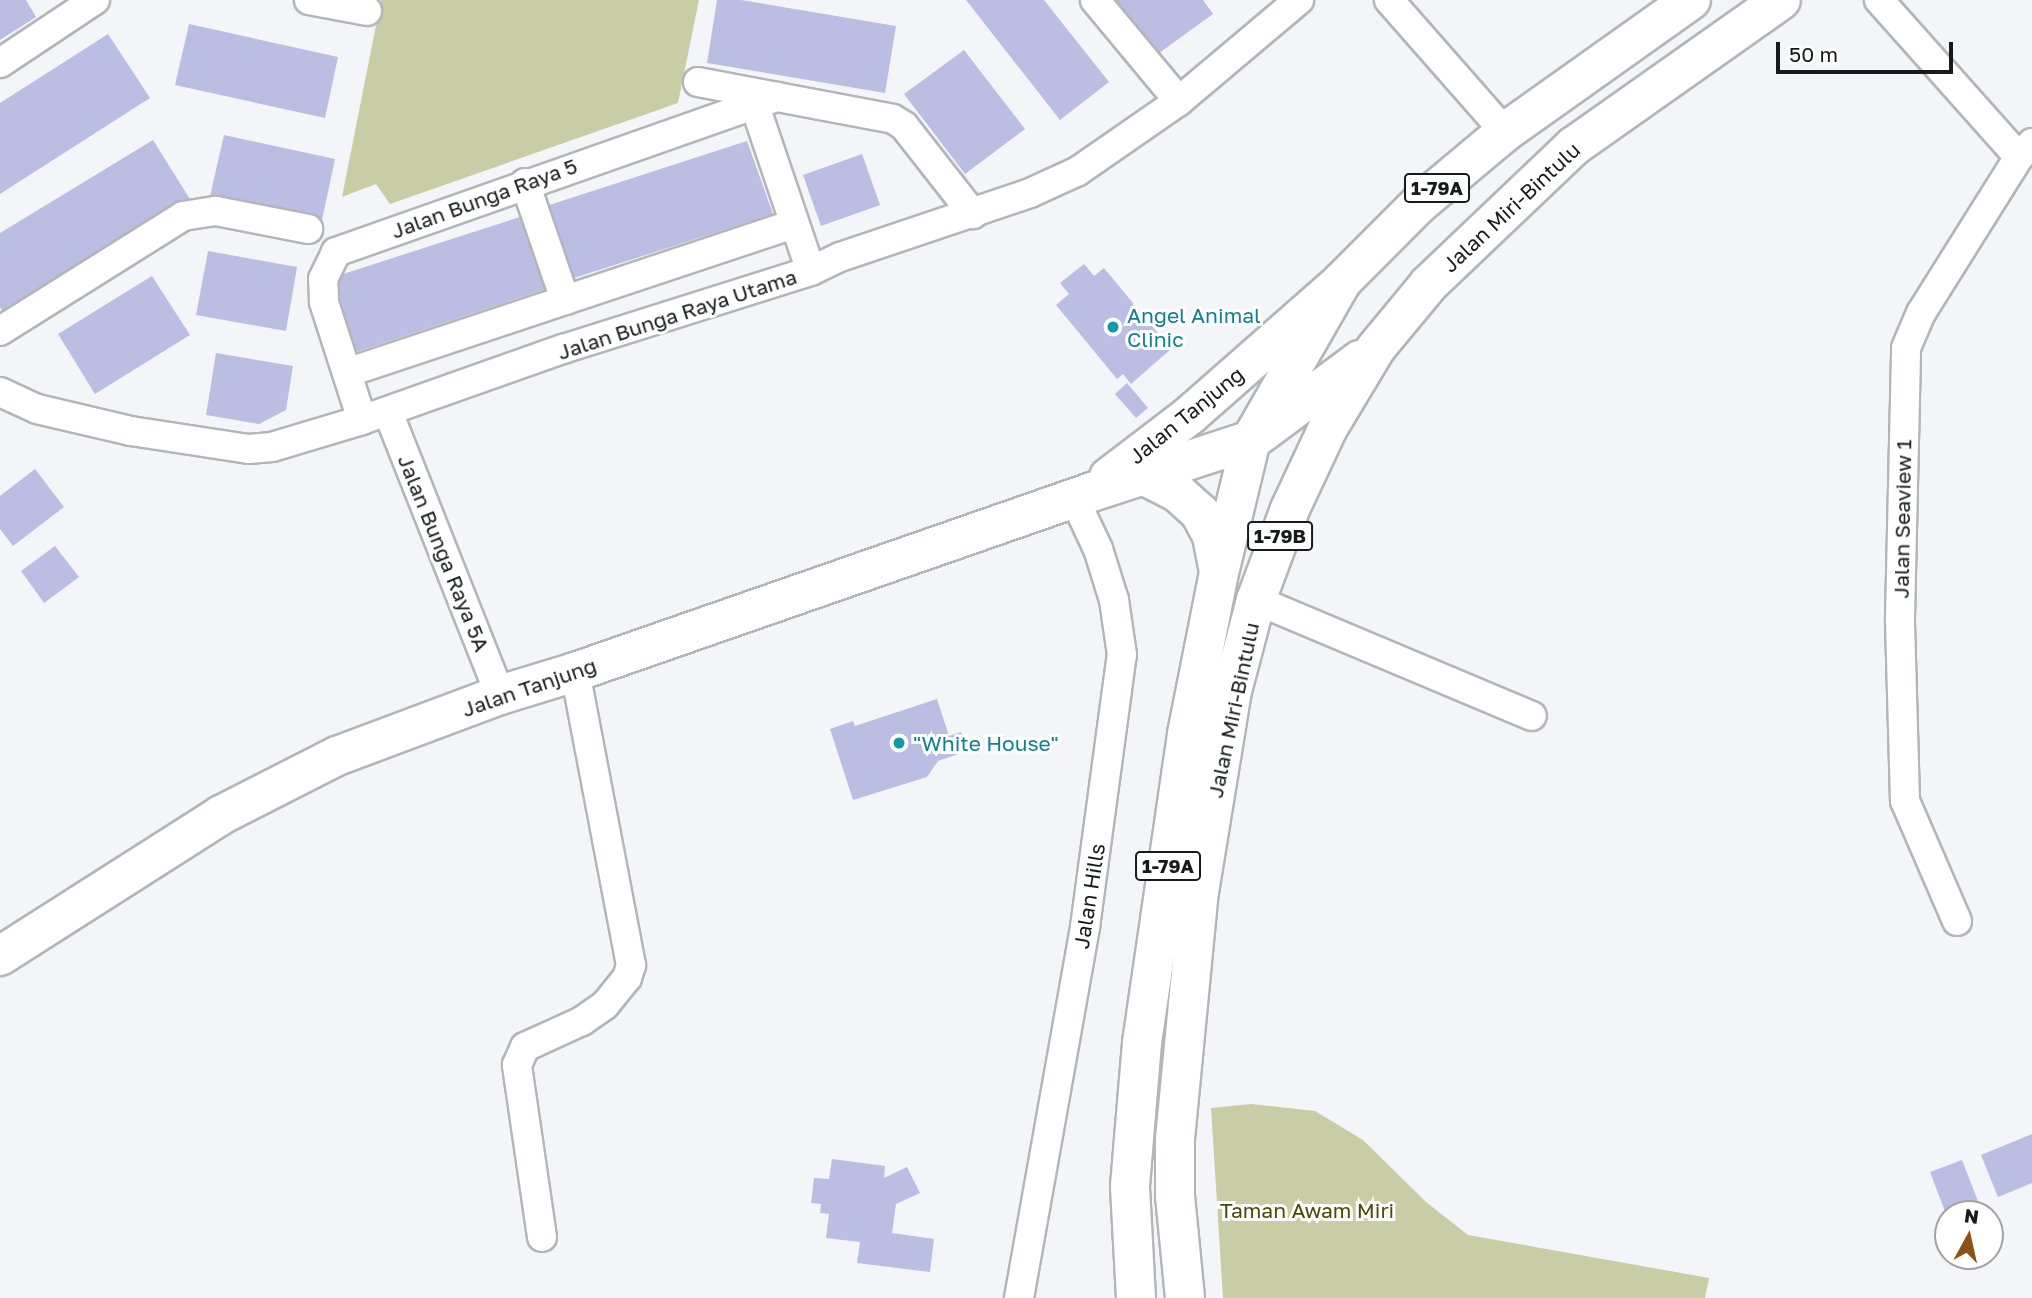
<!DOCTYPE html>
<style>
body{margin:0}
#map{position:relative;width:2032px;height:1298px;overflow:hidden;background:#f4f5f9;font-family:"Golos Text",sans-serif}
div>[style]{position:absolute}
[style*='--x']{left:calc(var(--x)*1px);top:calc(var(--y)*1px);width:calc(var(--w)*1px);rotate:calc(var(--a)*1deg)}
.green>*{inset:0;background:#c8cda6}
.building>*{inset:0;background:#bbbde3}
.roads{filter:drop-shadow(2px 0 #b4b5b9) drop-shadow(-2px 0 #b4b5b9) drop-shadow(0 2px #b4b5b9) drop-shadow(0 -2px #b4b5b9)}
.street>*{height:28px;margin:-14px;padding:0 14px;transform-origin:14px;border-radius:14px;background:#fff}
.secondary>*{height:38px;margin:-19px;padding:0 19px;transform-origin:19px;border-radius:19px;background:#fff}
.highway>*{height:38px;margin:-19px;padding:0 19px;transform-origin:19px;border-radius:19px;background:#fff}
.dots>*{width:19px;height:19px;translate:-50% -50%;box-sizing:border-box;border:4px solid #fff;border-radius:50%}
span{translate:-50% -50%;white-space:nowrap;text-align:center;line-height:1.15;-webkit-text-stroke:6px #fff;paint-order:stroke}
.shield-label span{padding:2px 5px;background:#fff;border:2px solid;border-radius:5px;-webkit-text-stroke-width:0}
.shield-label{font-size:19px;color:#18191a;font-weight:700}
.street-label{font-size:21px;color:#18191a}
.culture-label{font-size:21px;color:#0d838f}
.left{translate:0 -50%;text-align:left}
.park-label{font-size:21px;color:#484c09}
.north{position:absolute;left:1934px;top:1200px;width:70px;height:70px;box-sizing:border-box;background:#fff;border:2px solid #a3a3a3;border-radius:50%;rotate:8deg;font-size:19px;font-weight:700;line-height:28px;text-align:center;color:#18191a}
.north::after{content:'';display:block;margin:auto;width:24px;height:32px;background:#8e5015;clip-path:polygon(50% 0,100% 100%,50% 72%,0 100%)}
.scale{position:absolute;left:1776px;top:42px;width:177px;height:32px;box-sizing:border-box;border:4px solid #18191a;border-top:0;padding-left:9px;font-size:21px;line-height:24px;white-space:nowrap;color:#18191a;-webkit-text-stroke:5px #fff;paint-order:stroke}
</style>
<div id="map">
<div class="green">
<i style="clip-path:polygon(381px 0,699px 0,678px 103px,390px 204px,376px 184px,342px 197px)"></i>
<i style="clip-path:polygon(1251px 1104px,1315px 1111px,1363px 1140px,1426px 1202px,1468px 1235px,1709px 1278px,1705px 1298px,1223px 1298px,1211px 1108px)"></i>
</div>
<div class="building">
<i style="clip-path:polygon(0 0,26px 0,36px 17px,0 40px)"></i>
<i style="clip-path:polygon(717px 0,741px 0,896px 26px,885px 93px,707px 63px)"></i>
<i style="clip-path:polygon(966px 0,1044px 0,1109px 82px,1060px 120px)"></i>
<i style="clip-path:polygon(1113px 0,1203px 0,1213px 14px,1155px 56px)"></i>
<i style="clip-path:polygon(189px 24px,338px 57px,325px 118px,175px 85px)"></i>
<i style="clip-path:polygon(108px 34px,150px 98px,0 194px,0 103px)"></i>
<i style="clip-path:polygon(964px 50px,1025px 129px,965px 174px,904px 94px)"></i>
<i style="clip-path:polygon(224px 135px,335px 159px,322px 220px,210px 196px)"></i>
<i style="clip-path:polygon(153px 140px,193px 204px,6px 317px,0 307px,0 233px)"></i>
<i style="clip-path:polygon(747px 141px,773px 214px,568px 280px,543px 207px)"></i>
<i style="clip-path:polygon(862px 154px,880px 205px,821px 226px,803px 175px)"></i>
<i style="clip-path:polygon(520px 217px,546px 289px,353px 353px,335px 307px,340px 275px)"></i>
<i style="clip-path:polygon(208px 251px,297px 267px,286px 331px,196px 315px)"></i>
<i style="clip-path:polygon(1084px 264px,1094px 276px,1104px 268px,1171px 349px,1131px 384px,1123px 374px,1117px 379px,1056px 305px,1069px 294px,1060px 283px)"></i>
<i style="clip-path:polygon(152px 276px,190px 335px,95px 394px,58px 334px)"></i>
<i style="clip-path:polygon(216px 353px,293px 366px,286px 410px,259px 424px,206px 415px)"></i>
<i style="clip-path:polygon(1127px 383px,1148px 408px,1136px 418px,1115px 394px)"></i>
<i style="clip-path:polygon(35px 469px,64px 507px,13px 546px,0 529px,0 496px)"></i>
<i style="clip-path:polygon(55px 546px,79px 577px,44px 603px,21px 571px)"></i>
<i style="clip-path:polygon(937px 699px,949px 736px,961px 732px,967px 751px,938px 761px,927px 777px,853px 800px,830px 729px,853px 721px,855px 726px)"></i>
<i style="clip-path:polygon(2032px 1134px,2032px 1183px,1998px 1197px,1981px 1155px)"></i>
<i style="clip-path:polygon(832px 1159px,885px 1166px,884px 1178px,907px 1167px,920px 1193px,896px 1204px,892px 1233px,934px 1239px,930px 1272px,857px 1263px,860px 1242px,826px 1238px,829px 1214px,820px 1213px,821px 1204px,811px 1203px,814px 1178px,829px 1179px)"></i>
<i style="clip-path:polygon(1962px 1160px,1983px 1214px,1946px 1214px,1930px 1172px)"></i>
</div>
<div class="roads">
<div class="street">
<i style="--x:309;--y:0;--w:59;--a:10.7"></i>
<i style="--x:1095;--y:0;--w:131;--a:50.3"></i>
<i style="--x:1389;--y:0;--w:176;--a:48.7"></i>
<i style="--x:1879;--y:0;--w:210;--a:48.3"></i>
<i style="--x:0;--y:63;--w:114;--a:-33.6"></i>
<i style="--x:698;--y:82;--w:198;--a:10.7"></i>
<i style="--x:893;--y:119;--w:13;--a:32"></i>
<i style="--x:904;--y:126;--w:112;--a:51.9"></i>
<i style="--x:754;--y:103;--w:177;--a:71.3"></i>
<i style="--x:525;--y:183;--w:124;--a:71.1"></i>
<i style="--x:0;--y:331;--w:216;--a:-32.1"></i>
<i style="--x:183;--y:216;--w:33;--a:-9"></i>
<i style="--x:216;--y:211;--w:94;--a:11.1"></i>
<i style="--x:349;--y:372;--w:468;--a:-18.4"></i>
<i style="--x:0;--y:392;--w:41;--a:24.7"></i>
<i style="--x:37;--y:409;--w:97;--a:13.2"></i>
<i style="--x:131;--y:431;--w:119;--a:8.7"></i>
<i style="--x:249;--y:449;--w:23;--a:-5"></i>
<i style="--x:272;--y:447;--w:94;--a:-16.7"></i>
<i style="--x:362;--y:420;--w:213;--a:-19.5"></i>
<i style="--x:563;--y:349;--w:260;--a:-17.5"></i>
<i style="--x:811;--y:271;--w:32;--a:-26"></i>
<i style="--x:840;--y:257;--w:200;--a:-18.6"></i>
<i style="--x:1030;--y:193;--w:53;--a:-24.6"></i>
<i style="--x:1078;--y:171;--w:123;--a:-34.7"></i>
<i style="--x:1179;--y:101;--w:157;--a:-40.1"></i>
<i style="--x:388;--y:412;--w:304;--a:68.4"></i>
<i style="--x:362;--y:420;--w:124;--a:-107.9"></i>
<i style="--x:324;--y:302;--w:23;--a:-92"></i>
<i style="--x:323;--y:279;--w:30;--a:-64"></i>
<i style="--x:336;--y:252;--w:467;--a:-19.4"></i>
<i style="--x:1256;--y:600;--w:299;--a:22.8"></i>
<i style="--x:1957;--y:921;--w:131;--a:-113.4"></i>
<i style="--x:1905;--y:801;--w:183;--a:-91.6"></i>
<i style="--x:1900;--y:618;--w:270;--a:-88.7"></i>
<i style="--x:1906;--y:348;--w:38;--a:-67"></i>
<i style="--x:1921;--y:313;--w:184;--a:-57.9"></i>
<i style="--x:2019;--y:157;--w:19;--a:-47"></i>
<i style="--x:542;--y:1237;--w:174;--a:-98.3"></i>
<i style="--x:517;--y:1065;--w:20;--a:-66"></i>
<i style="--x:525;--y:1047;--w:63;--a:-24.5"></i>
<i style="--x:582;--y:1021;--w:28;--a:-35"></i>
<i style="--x:605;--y:1005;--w:35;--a:-51"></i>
<i style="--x:627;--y:978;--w:14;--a:-73"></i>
<i style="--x:631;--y:965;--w:298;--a:-100.8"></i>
<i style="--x:1019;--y:1298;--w:377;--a:-79.9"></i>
<i style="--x:1085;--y:927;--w:275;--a:-82.3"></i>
<i style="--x:1122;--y:655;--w:56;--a:-98.3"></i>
<i style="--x:1114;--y:600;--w:53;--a:-107.4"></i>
<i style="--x:1098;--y:549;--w:56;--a:-115.2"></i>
</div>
<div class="secondary">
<i style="--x:1109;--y:477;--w:102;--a:-37.4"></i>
<i style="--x:1190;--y:415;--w:196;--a:-41.3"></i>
<i style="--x:0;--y:956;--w:262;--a:-32.5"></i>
<i style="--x:221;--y:815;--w:130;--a:-27"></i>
<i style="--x:337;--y:756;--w:174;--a:-20.5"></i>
<i style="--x:500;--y:695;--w:78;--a:-17"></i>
<i style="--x:575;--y:672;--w:547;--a:-19.2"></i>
<i style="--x:1092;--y:492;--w:167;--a:-18.1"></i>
</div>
<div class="highway">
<i style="--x:1259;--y:435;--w:126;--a:-36.6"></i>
<i style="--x:1145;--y:476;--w:37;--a:27"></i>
<i style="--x:1178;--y:493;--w:30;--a:42"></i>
<i style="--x:1200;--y:513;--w:26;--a:62"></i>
<i style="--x:1212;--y:536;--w:36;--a:79"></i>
<i style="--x:1136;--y:1298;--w:112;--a:-93.1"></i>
<i style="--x:1130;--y:1186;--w:144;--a:-85.2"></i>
<i style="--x:1142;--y:1043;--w:312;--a:-81.7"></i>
<i style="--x:1187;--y:734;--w:164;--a:-78.8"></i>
<i style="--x:1219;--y:573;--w:137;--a:-76.5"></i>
<i style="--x:1251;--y:440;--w:183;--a:-60.2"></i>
<i style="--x:1342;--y:281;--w:109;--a:-45"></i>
<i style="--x:1419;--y:204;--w:112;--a:-39.9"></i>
<i style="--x:1505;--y:132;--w:228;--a:-35.4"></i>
<i style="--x:1185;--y:1298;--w:102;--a:-95.6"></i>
<i style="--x:1175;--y:1196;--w:57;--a:-90"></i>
<i style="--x:1175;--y:1139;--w:248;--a:-84.5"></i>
<i style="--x:1199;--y:892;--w:204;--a:-80.7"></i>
<i style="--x:1232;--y:691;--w:94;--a:-75.2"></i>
<i style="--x:1256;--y:600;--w:97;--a:-69.5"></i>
<i style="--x:1290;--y:509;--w:89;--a:-64.9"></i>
<i style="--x:1328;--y:428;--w:93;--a:-59"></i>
<i style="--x:1376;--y:348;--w:83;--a:-50.4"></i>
<i style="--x:1429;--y:284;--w:200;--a:-43.6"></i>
<i style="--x:1574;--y:146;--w:253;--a:-35.2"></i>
</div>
</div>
<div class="dots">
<i style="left:1113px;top:327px;background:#0f9aa8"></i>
<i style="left:899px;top:743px;background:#0f9aa8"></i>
</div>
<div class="shield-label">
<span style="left:1437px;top:188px">1-79A</span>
<span style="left:1280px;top:536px">1-79B</span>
<span style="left:1168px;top:866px">1-79A</span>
</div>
<div class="street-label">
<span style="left:484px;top:198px;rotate:-20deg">Jalan Bunga Raya 5</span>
<span style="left:1511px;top:207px;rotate:-43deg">Jalan Miri-Bintulu</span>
<span style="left:677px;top:314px;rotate:-18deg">Jalan Bunga Raya Utama</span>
<span style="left:1186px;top:415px;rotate:-39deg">Jalan Tanjung</span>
<span style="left:1902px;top:519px;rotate:-89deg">Jalan Seaview 1</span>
<span style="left:444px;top:553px;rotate:68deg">Jalan Bunga Raya 5A</span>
<span style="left:529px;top:687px;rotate:-19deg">Jalan Tanjung</span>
<span style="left:1233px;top:710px;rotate:-78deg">Jalan Miri-Bintulu</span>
<span style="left:1089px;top:896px;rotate:-81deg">Jalan Hills</span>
</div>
<div class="culture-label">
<span class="left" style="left:1127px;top:327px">Angel Animal<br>Clinic</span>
<span class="left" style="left:913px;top:743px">"White House"</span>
</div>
<div class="park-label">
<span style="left:1307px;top:1210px">Taman Awam Miri</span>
</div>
<div class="north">N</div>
<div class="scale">50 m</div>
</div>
